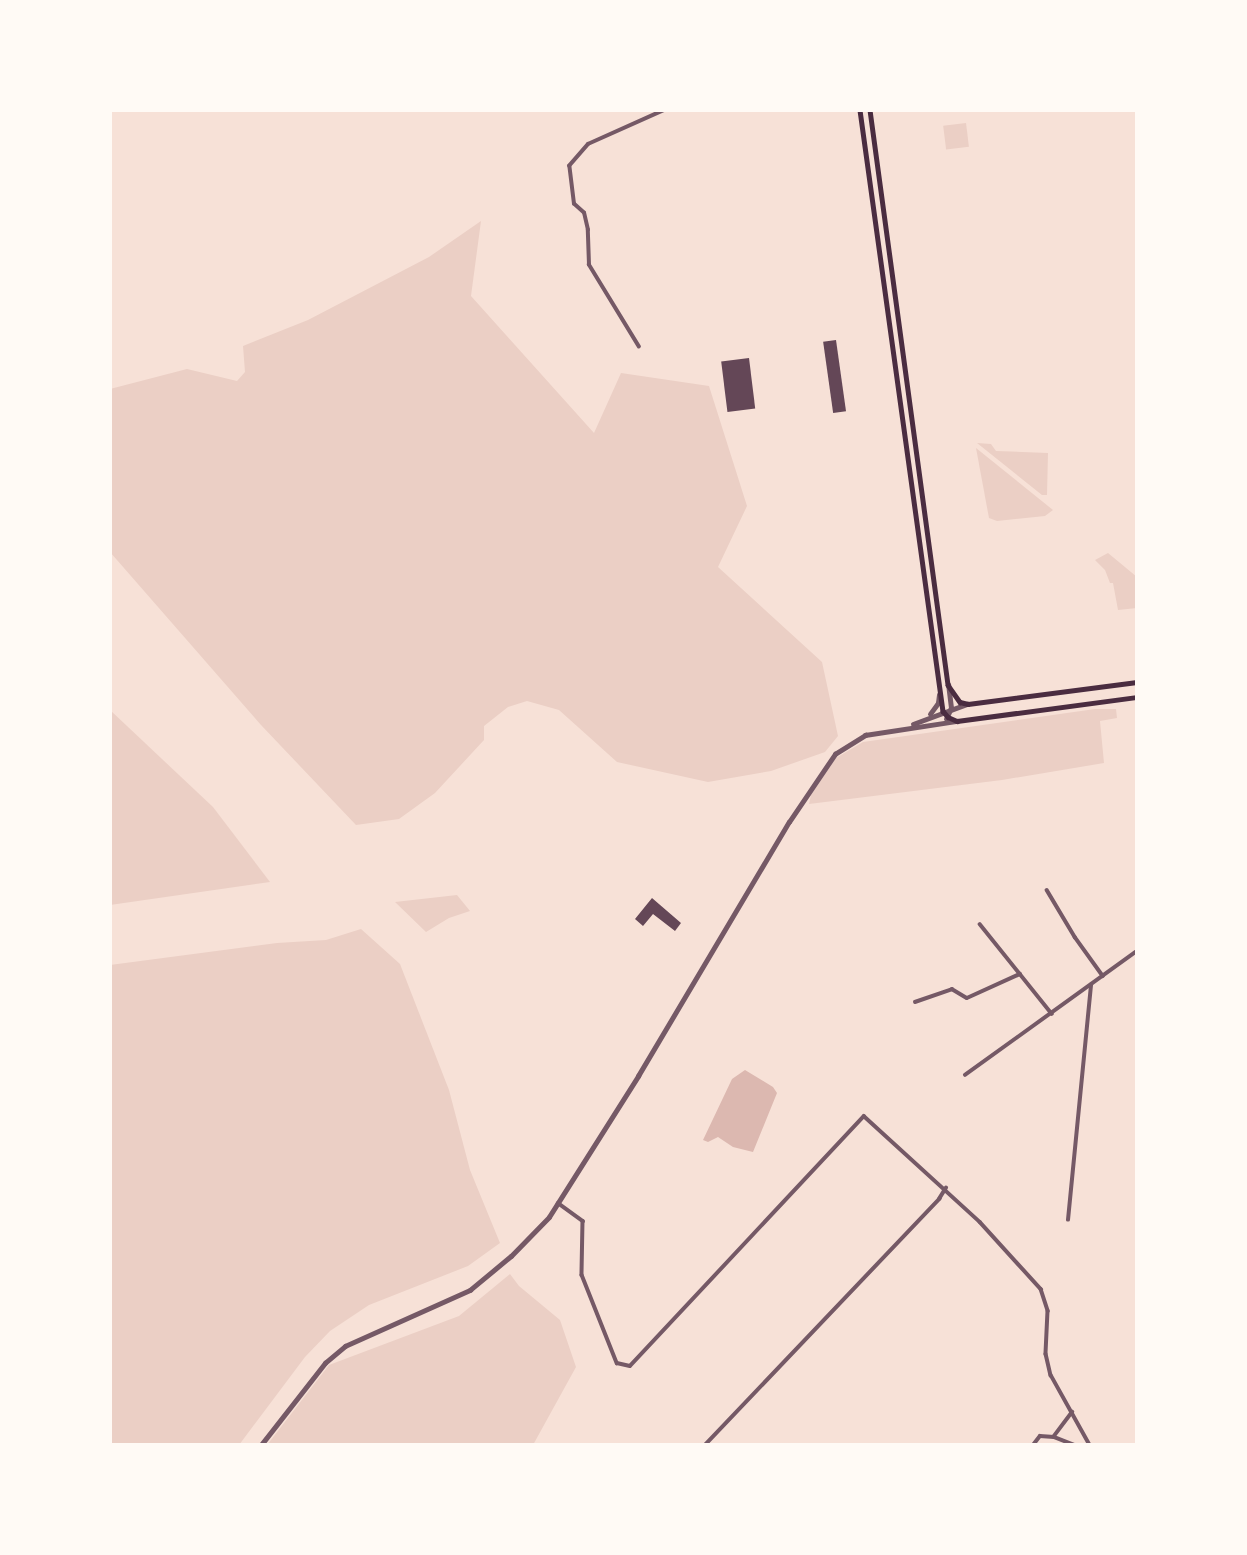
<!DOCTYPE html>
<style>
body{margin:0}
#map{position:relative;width:1247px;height:1555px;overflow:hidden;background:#f7e1d7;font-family:"Roboto Condensed",sans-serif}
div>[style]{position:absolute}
.green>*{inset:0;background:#ebcfc5;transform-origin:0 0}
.water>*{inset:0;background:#dcb8b0}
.building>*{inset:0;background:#644757;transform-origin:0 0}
.minor>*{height:3.5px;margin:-1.75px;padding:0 1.75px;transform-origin:1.75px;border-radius:1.75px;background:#755966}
.tertiary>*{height:4.5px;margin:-2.25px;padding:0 2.25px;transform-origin:2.25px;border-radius:2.25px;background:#755966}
.secondary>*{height:4.5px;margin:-2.25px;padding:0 2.25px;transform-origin:2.25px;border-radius:2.25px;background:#4a2c40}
span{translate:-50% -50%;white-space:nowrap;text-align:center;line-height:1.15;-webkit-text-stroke:5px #fffaf5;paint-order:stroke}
.frame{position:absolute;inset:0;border:112px solid #fffaf5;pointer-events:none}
</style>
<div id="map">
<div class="green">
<i style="left:966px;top:123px;width:24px;height:23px;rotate:83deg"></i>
<i style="clip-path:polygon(481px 221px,471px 296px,594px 433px,621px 373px,709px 386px,747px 506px,718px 567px,822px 662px,838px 736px,825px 752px,771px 771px,708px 782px,617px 762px,559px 710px,527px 701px,508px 707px,484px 726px,484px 740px,435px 793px,399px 819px,356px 825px,261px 725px,110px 552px,110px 389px,187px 369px,237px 381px,245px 372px,243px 346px,308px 320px,429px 257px)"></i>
<i style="clip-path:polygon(977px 443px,991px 444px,996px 451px,1048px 453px,1047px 495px,1042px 495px)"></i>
<i style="clip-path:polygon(976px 448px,1053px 510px,1045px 516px,997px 521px,989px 518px)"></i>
<i style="clip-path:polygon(1108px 553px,1137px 577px,1137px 608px,1118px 610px,1113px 583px,1110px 583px,1105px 570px,1095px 560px)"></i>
<i style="clip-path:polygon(1095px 709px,1116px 709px,1117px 718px,1100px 721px,1104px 763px,1002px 780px,809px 804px,811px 795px,836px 758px,863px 742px)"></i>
<i style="clip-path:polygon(110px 710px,213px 807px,270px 882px,110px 905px)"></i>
<i style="clip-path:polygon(457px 895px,470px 911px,449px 918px,426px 932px,395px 902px)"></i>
<i style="clip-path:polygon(361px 929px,400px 964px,449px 1090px,470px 1170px,500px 1243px,468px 1266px,369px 1305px,330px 1331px,305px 1357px,239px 1445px,110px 1445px,110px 965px,277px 943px,326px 940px)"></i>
<i style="clip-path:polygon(510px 1274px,519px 1286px,560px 1320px,576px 1367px,533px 1445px,267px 1445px,329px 1365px,459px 1316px)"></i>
</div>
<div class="water">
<i style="clip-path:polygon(745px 1070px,773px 1087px,777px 1093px,753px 1152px,733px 1147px,718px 1137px,708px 1142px,703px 1140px,732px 1079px)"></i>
</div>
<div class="building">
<i style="left:836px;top:340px;width:72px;height:13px;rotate:82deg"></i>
<i style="left:749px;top:358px;width:51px;height:28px;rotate:83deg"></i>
<i style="clip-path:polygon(652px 898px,681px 923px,675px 931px,653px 914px,643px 926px,635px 919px)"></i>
</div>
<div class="minor">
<i style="left:639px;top:347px;width:96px;rotate:-121.4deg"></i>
<i style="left:589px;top:265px;width:35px;rotate:-92deg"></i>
<i style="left:588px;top:230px;width:17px;rotate:-103deg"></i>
<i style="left:584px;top:213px;width:13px;rotate:-138deg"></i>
<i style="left:574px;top:204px;width:38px;rotate:-97deg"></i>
<i style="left:569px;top:166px;width:29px;rotate:-49deg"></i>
<i style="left:588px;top:144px;width:83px;rotate:-24.1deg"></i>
<i style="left:1047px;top:890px;width:55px;rotate:59.2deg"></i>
<i style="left:1075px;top:937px;width:48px;rotate:54.3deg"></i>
<i style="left:980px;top:924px;width:115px;rotate:51.3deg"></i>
<i style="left:915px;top:1002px;width:39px;rotate:-19deg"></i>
<i style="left:952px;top:989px;width:17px;rotate:31deg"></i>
<i style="left:967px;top:998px;width:58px;rotate:-24.4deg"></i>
<i style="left:965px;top:1075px;width:212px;rotate:-35.8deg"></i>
<i style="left:558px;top:1203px;width:31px;rotate:36deg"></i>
<i style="left:583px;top:1221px;width:54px;rotate:91.1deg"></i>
<i style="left:582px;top:1275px;width:95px;rotate:68.3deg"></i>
<i style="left:617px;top:1363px;width:13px;rotate:13deg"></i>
<i style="left:630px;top:1366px;width:342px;rotate:-46.9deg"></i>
<i style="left:864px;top:1116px;width:157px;rotate:42.4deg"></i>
<i style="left:980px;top:1222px;width:91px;rotate:47.7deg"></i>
<i style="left:1041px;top:1289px;width:23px;rotate:72deg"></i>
<i style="left:1048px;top:1311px;width:43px;rotate:92.7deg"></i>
<i style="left:1046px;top:1354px;width:22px;rotate:77deg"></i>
<i style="left:1051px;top:1375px;width:80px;rotate:60.9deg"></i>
<i style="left:1068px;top:1220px;width:236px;rotate:-84.4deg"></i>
<i style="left:1054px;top:1436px;width:30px;rotate:-53deg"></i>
<i style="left:705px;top:1445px;width:340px;rotate:-46.4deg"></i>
<i style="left:939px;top:1199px;width:13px;rotate:-58deg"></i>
<i style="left:1033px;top:1445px;width:11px;rotate:-52deg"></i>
<i style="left:1040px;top:1436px;width:14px;rotate:4deg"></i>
<i style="left:1054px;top:1437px;width:22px;rotate:21deg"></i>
</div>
<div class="tertiary">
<i style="left:930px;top:714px;width:14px;rotate:-54deg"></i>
<i style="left:938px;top:703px;width:8px;rotate:-83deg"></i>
<i style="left:946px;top:719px;width:12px;rotate:-66deg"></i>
<i style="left:951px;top:708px;width:23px;rotate:-97deg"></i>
<i style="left:913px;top:724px;width:58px;rotate:-20.3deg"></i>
<i style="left:261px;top:1445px;width:104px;rotate:-52deg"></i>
<i style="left:325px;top:1363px;width:26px;rotate:-40deg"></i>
<i style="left:345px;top:1346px;width:137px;rotate:-24.1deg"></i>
<i style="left:470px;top:1290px;width:53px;rotate:-39.7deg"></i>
<i style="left:511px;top:1256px;width:54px;rotate:-45.7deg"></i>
<i style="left:549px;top:1217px;width:167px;rotate:-57.7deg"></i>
<i style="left:638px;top:1076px;width:295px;rotate:-59.3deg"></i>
<i style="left:789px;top:822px;width:82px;rotate:-55.9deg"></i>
<i style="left:835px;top:754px;width:36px;rotate:-32deg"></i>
<i style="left:865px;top:735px;width:93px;rotate:-8.7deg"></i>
</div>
<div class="secondary">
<i style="left:860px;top:110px;width:607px;rotate:82.14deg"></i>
<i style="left:943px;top:711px;width:8px;rotate:50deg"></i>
<i style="left:948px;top:717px;width:10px;rotate:24deg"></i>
<i style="left:957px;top:721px;width:182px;rotate:-7.6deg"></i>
<i style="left:870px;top:110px;width:580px;rotate:82.27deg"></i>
<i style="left:948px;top:685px;width:21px;rotate:55deg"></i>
<i style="left:960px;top:702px;width:8px;rotate:14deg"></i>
<i style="left:968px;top:704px;width:170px;rotate:-7.4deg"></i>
</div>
<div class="frame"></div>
</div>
